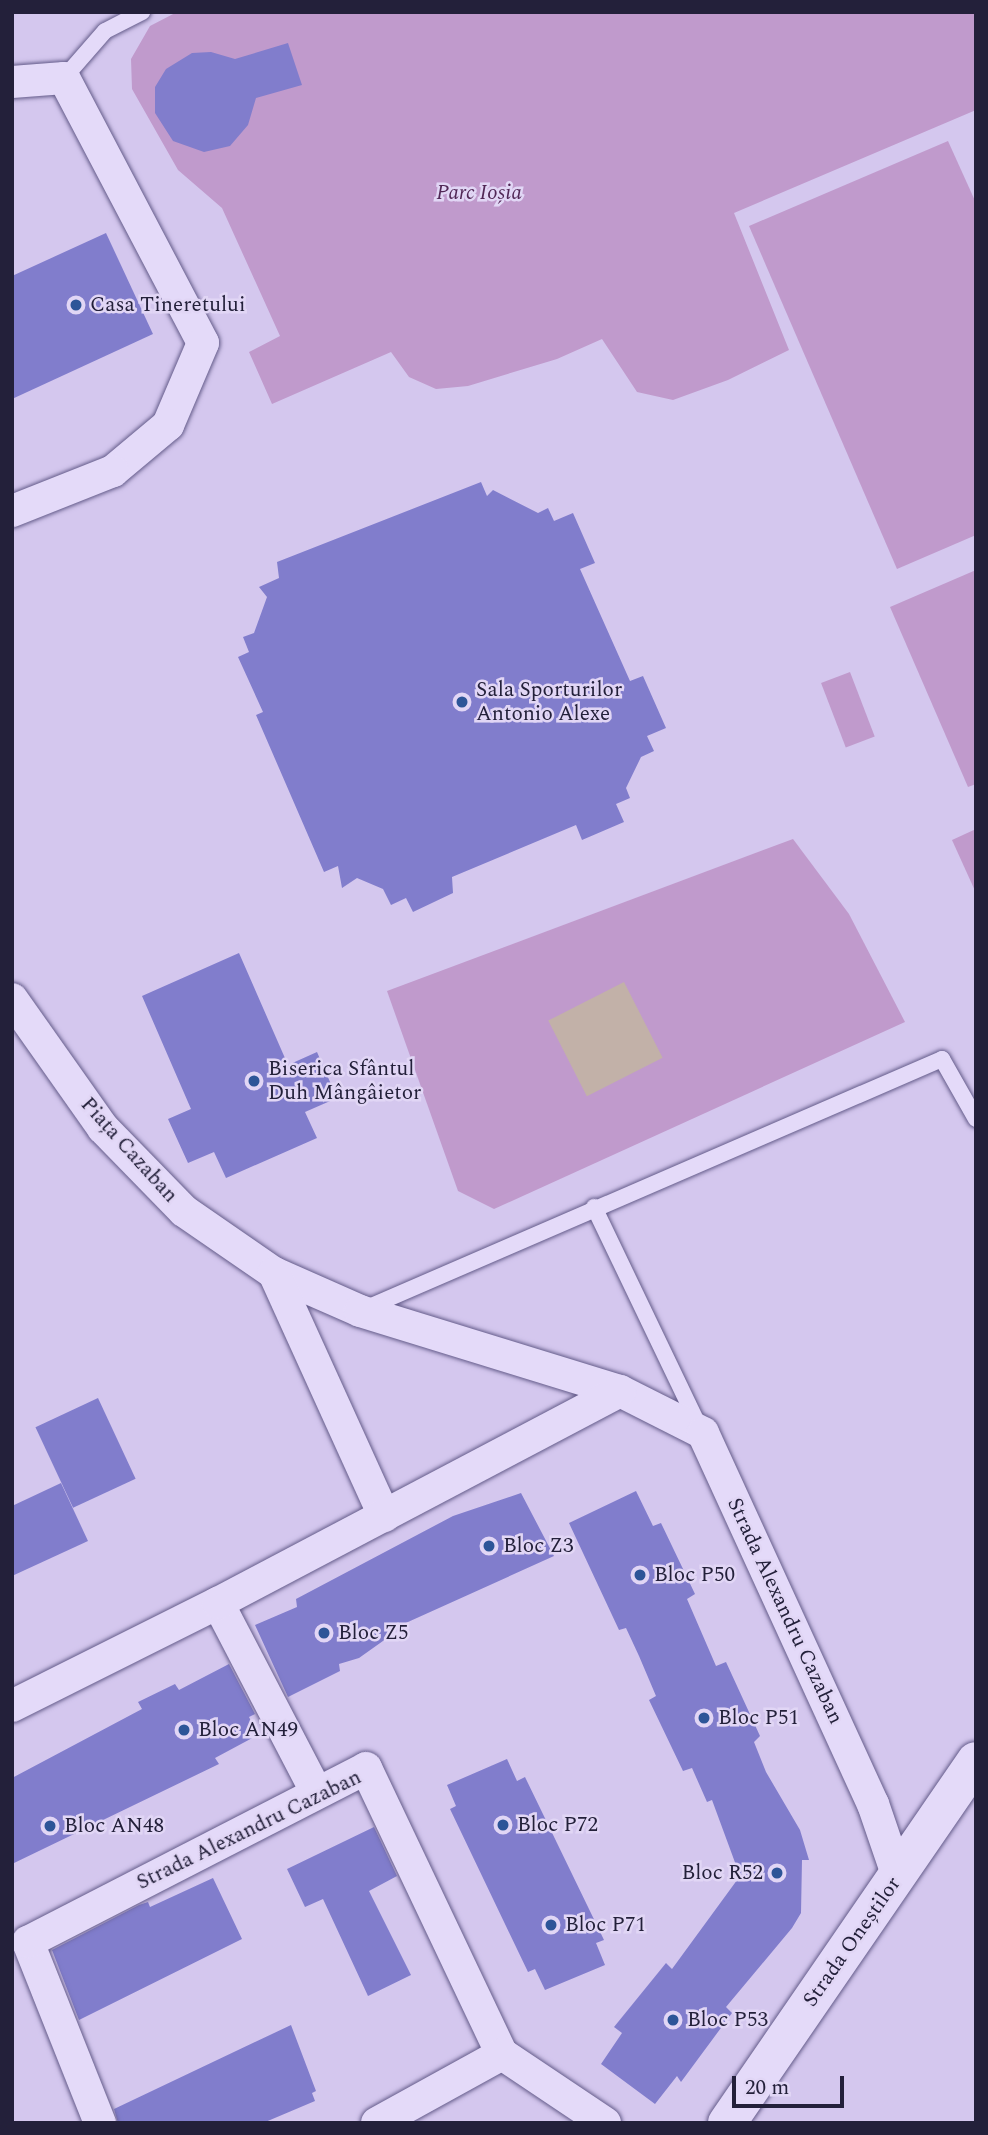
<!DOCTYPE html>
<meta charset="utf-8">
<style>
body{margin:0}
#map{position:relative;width:988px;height:2135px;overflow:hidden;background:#d4c7ee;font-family:Spectral,serif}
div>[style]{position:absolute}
.green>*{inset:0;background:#c09acc;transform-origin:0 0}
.water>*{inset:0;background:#c2b1a8;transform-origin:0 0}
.building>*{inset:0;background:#817dcc;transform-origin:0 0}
.roads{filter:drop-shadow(0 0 2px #645c8a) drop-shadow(0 0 2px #645c8a)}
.lane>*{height:16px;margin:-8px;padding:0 8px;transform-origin:8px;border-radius:8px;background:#e4daf9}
.street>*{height:32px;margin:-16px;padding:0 16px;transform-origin:16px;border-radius:16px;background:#e4daf9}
.secondary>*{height:38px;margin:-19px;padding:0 19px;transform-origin:19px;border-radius:19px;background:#e4daf9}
.dots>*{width:19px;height:19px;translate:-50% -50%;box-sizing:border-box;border:4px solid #e1d6f5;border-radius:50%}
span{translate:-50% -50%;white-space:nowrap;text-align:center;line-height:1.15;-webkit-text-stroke:5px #e1d6f5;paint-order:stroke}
.park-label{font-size:21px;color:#512756;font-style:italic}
.poi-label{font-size:21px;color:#23203a}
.left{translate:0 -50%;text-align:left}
.right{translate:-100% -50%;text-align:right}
.street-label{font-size:21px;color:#23203a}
.frame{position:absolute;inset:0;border:14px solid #23203a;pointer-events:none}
.scale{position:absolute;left:732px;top:2076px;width:112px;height:32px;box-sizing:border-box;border:4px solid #23203a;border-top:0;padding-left:9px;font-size:21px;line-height:24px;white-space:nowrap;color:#23203a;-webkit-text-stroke:5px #e1d6f5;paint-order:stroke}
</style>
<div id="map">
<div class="green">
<i style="clip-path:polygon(177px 12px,976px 12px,976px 110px,734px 213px,789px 350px,728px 380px,673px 400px,637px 392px,602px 339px,557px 359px,468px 386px,436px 389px,409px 377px,391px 352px,272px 404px,249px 352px,280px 336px,222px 208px,178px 170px,132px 89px,131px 59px,150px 26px)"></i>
<i style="clip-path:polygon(948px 141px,976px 203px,976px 535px,897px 569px,749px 226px)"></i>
<i style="clip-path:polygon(976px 570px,976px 784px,968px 787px,890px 607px)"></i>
<i style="left:850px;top:672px;width:69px;height:31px;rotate:69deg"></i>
<i style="clip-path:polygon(976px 829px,976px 893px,952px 840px)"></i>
<i style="clip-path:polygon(793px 839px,849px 914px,905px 1022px,494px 1209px,458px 1191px,387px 991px)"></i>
</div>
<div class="water">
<i style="left:624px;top:982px;width:85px;height:85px;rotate:63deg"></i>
</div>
<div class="building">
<i style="clip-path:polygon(288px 43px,302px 85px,256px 98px,248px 125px,230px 146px,204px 152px,173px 141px,155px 113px,155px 87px,166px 69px,192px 53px,211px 52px,235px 59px)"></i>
<i style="clip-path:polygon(106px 233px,153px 334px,12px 399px,12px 276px)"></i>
<i style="clip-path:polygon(481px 482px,487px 496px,493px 490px,538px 513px,548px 508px,554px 521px,573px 513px,595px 563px,580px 569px,630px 681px,643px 676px,666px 728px,647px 736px,654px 751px,641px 757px,626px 788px,630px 798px,616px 804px,624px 822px,582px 840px,576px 825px,452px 877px,453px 893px,413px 912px,406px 898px,391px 905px,383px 889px,357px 878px,342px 888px,338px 866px,324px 872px,256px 715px,263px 712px,238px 657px,249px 652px,243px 637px,254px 633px,267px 597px,259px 587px,279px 578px,277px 562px)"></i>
<i style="clip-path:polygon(239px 953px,288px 1065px,317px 1052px,337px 1098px,305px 1112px,317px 1138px,226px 1178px,214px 1152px,188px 1163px,168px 1119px,191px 1109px,142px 996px)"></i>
<i style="left:98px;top:1398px;width:89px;height:69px;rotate:65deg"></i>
<i style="clip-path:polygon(61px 1483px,88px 1541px,12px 1576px,12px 1506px)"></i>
<i style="clip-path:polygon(636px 1491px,653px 1526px,661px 1523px,695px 1594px,687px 1599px,716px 1666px,726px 1662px,760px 1736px,754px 1742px,766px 1772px,800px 1830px,809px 1860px,802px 1860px,801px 1913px,792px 1928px,726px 2007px,732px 2013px,681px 2082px,677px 2076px,655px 2104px,601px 2064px,622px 2033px,614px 2027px,666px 1963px,672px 1969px,740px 1876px,712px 1800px,707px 1802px,692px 1768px,683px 1771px,649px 1700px,656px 1696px,639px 1656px,626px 1628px,619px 1630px,569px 1523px)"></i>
<i style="clip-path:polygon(521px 1493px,554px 1556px,388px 1631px,390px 1636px,359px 1658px,339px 1664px,340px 1671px,288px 1697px,255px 1625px,297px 1607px,296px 1599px,453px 1516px)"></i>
<i style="clip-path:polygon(229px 1664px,255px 1714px,249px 1717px,258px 1735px,215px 1758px,219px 1764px,12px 1864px,12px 1778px,142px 1709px,138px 1702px,175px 1684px,179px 1690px)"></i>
<i style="clip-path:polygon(507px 1759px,517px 1781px,525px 1777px,604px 1940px,596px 1943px,605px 1965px,545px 1990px,535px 1969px,528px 1972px,450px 1809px,456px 1806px,447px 1785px)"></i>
<i style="clip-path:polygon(374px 1827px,397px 1876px,369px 1891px,411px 1975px,368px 1996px,323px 1899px,305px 1907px,287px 1869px)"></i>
<i style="clip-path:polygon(213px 1878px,242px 1939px,79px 2020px,52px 1950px,139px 1905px,148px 1902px,150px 1907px)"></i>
<i style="clip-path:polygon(291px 2025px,316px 2091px,312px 2093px,315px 2101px,263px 2123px,118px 2123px,114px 2109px)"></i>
</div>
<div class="roads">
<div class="lane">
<i style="left:64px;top:78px;width:62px;rotate:-48.9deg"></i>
<i style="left:105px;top:31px;width:42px;rotate:-27.2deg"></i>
<i style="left:594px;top:1207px;width:245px;rotate:64.4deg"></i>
<i style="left:362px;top:1310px;width:632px;rotate:-23.4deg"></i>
<i style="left:942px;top:1059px;width:69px;rotate:60.5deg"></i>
</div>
<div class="street">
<i style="left:12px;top:82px;width:52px;rotate:-4.4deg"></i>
<i style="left:64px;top:78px;width:299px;rotate:62.3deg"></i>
<i style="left:203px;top:343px;width:89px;rotate:113.1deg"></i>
<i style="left:168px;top:425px;width:72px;rotate:140.1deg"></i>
<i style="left:113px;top:471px;width:109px;rotate:158.4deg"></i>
<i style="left:12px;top:999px;width:158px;rotate:54.8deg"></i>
<i style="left:103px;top:1128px;width:116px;rotate:45.7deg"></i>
<i style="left:184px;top:1211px;width:109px;rotate:34.6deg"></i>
<i style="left:274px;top:1273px;width:94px;rotate:23.8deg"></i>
<i style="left:360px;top:1311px;width:272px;rotate:17.1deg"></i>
<i style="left:620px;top:1391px;width:93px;rotate:26.8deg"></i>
<i style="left:703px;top:1433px;width:408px;rotate:65.4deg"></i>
<i style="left:873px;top:1804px;width:77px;rotate:71.1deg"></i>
<i style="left:274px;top:1273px;width:267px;rotate:65.6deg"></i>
<i style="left:218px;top:1603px;width:214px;rotate:62.5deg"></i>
<i style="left:12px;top:1706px;width:230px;rotate:-26.6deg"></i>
<i style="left:218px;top:1603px;width:454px;rotate:-27.8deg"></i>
<i style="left:100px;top:2123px;width:195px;rotate:-111.7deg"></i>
<i style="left:28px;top:1942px;width:380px;rotate:-27.2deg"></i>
<i style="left:366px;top:1768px;width:317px;rotate:64.6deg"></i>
<i style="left:502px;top:2054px;width:124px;rotate:33.8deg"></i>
<i style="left:377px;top:2123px;width:143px;rotate:-28.9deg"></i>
</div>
<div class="secondary">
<i style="left:727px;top:2123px;width:439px;rotate:-55.5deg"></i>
</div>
</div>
<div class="dots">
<i style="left:76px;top:305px;background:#2d5598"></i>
<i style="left:462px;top:702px;background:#2d5598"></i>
<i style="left:254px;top:1081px;background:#2d5598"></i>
<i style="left:489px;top:1546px;background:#2d5598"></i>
<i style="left:640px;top:1575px;background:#2d5598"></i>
<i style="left:324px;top:1633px;background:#2d5598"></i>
<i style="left:704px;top:1718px;background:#2d5598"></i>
<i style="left:184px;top:1730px;background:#2d5598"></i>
<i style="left:503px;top:1825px;background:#2d5598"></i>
<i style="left:50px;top:1826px;background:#2d5598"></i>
<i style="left:777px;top:1873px;background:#2d5598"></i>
<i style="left:551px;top:1925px;background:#2d5598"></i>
<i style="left:673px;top:2020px;background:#2d5598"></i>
</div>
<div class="park-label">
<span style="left:479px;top:193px">Parc Ioșia</span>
</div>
<div class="poi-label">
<span class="left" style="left:90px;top:305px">Casa Tineretului</span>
<span class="left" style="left:476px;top:702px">Sala Sporturilor<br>Antonio Alexe</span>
<span class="left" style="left:268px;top:1081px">Biserica Sfântul<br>Duh Mângâietor</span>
<span class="left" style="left:503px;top:1546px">Bloc Z3</span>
<span class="left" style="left:654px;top:1575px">Bloc P50</span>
<span class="left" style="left:338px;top:1633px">Bloc Z5</span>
<span class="left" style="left:718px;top:1718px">Bloc P51</span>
<span class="left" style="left:198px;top:1730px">Bloc AN49</span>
<span class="left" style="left:517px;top:1825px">Bloc P72</span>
<span class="left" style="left:64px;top:1826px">Bloc AN48</span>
<span class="right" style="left:763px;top:1873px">Bloc R52</span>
<span class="left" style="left:565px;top:1925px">Bloc P71</span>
<span class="left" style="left:687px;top:2020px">Bloc P53</span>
</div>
<div class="street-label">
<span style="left:129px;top:1150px;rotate:48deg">Piața Cazaban</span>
<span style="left:785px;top:1611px;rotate:65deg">Strada Alexandru Cazaban</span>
<span style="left:249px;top:1830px;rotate:-26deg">Strada Alexandru Cazaban</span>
<span style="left:852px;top:1942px;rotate:-55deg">Strada Oneștilor</span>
</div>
<div class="frame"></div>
<div class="scale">20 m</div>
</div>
